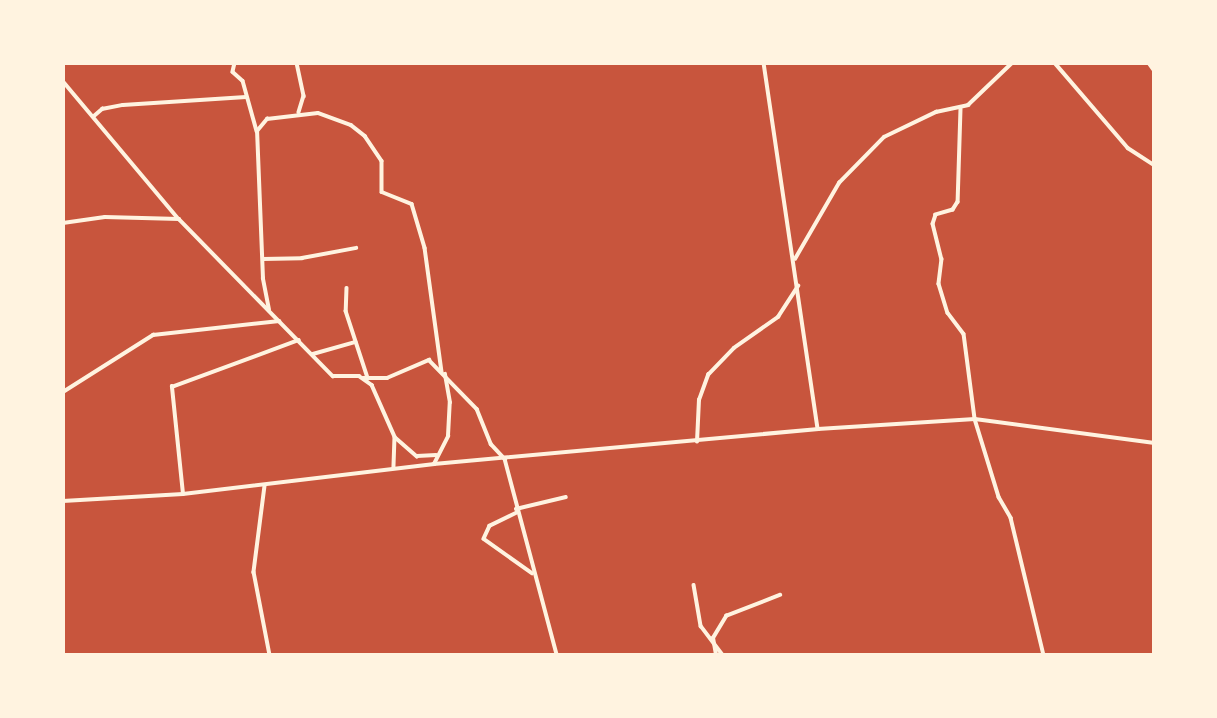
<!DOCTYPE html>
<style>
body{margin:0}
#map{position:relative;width:1217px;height:718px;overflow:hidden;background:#c8553d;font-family:Georgia,serif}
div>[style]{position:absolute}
.minor>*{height:3.5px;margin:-1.75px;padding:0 1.75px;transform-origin:1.75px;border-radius:1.75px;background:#fff3e0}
.tertiary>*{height:3.5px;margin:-1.75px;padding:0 1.75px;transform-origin:1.75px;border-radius:1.75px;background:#fff3e0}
span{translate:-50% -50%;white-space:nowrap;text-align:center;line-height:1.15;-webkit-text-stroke:5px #fff3e0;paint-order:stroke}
.frame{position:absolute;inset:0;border:65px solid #fff3e0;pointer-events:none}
</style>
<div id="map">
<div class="minor">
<i style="left:235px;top:63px;width:9px;rotate:103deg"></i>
<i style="left:233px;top:72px;width:13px;rotate:42deg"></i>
<i style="left:243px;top:81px;width:52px;rotate:74.4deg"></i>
<i style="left:297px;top:63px;width:34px;rotate:78deg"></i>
<i style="left:304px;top:96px;width:17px;rotate:107deg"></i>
<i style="left:764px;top:63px;width:370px;rotate:81.6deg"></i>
<i style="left:1055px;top:63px;width:112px;rotate:49.3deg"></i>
<i style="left:1128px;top:148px;width:31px;rotate:33deg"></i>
<i style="left:1149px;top:63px;width:9px;rotate:54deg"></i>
<i style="left:63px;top:81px;width:180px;rotate:50deg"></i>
<i style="left:179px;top:219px;width:220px;rotate:45.6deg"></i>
<i style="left:333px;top:376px;width:26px"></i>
<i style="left:359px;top:376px;width:16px;rotate:35deg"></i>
<i style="left:372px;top:385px;width:57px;rotate:66.1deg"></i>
<i style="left:395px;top:437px;width:31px;rotate:92deg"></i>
<i style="left:961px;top:109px;width:93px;rotate:91.8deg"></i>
<i style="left:958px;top:202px;width:9px;rotate:122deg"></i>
<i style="left:953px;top:210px;width:18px;rotate:164deg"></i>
<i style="left:936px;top:215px;width:9px;rotate:108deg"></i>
<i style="left:933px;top:224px;width:36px;rotate:76deg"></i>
<i style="left:942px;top:259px;width:25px;rotate:97deg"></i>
<i style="left:939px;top:284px;width:30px;rotate:73deg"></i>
<i style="left:948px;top:313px;width:26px;rotate:53deg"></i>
<i style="left:964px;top:334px;width:86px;rotate:82.6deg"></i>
<i style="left:975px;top:419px;width:82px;rotate:72.9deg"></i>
<i style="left:999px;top:497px;width:24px;rotate:60deg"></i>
<i style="left:1011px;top:518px;width:141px;rotate:76.5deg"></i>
<i style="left:94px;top:116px;width:11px;rotate:-41deg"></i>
<i style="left:102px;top:109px;width:21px;rotate:-11deg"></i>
<i style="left:123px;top:105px;width:123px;rotate:-3.7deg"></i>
<i style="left:63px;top:223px;width:42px;rotate:-8.1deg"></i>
<i style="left:105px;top:217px;width:74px;rotate:1.5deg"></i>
<i style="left:263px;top:259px;width:39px;rotate:-1deg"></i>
<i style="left:302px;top:258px;width:55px;rotate:-10.5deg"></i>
<i style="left:795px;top:259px;width:88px;rotate:-59.9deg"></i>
<i style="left:839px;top:183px;width:64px;rotate:-45.6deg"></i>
<i style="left:884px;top:137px;width:58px;rotate:-25.7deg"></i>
<i style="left:936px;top:112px;width:33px;rotate:-12deg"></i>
<i style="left:968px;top:105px;width:61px;rotate:-43.7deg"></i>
<i style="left:347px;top:288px;width:23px;rotate:92deg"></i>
<i style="left:346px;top:311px;width:71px;rotate:71.8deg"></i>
<i style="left:269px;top:310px;width:32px;rotate:-101deg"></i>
<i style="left:263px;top:279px;width:148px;rotate:-92.3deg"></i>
<i style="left:257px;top:131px;width:16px;rotate:-50deg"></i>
<i style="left:267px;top:119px;width:51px;rotate:-6.7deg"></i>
<i style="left:318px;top:113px;width:35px;rotate:20deg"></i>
<i style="left:351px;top:125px;width:18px;rotate:38deg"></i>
<i style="left:365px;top:136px;width:30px;rotate:56deg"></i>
<i style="left:382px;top:161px;width:31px;rotate:90deg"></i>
<i style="left:382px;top:192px;width:32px;rotate:22deg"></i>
<i style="left:412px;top:204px;width:46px;rotate:73.5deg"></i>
<i style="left:425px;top:248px;width:125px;rotate:82.2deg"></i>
<i style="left:313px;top:354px;width:44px;rotate:-15.9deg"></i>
<i style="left:363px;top:378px;width:24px"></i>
<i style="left:387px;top:378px;width:46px;rotate:-23.2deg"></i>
<i style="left:429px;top:360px;width:69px;rotate:45.6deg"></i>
<i style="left:477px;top:409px;width:38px;rotate:68deg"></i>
<i style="left:491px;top:444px;width:21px;rotate:47deg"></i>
<i style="left:505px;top:459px;width:203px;rotate:75.1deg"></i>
<i style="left:63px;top:392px;width:107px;rotate:-32.3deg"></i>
<i style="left:153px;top:335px;width:127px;rotate:-6.3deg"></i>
<i style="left:396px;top:438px;width:28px;rotate:41deg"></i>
<i style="left:417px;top:456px;width:19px;rotate:-3deg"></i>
<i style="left:697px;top:442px;width:42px;rotate:-87.3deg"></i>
<i style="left:699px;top:400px;width:27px;rotate:-70deg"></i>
<i style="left:708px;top:375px;width:37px;rotate:-46deg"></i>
<i style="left:734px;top:348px;width:54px;rotate:-35.2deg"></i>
<i style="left:778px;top:317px;width:37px;rotate:-57deg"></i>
<i style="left:434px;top:464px;width:31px;rotate:-63deg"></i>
<i style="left:448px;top:436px;width:33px;rotate:-87deg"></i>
<i style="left:450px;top:403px;width:29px;rotate:-100deg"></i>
<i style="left:265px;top:486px;width:87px;rotate:97.3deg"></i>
<i style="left:254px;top:572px;width:85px;rotate:79.1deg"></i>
<i style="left:183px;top:494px;width:108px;rotate:-95.9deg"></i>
<i style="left:172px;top:387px;width:135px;rotate:-20.3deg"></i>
<i style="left:516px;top:509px;width:51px;rotate:-13.5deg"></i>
<i style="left:517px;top:513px;width:30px;rotate:154deg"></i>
<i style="left:490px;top:526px;width:14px;rotate:115deg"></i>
<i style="left:484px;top:539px;width:59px;rotate:35.3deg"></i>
<i style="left:694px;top:585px;width:42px;rotate:80.3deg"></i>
<i style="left:701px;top:626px;width:36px;rotate:53deg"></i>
<i style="left:716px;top:655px;width:17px;rotate:-100deg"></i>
<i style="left:713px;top:638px;width:26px;rotate:-59deg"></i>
<i style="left:726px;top:616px;width:58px;rotate:-21.3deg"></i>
</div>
<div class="tertiary">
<i style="left:63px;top:501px;width:120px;rotate:-3.3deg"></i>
<i style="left:183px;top:494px;width:253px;rotate:-6.8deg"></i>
<i style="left:434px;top:464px;width:386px;rotate:-5.2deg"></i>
<i style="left:818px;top:429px;width:157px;rotate:-3.6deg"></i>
<i style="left:975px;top:419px;width:181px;rotate:7.6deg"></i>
</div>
<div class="frame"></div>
</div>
